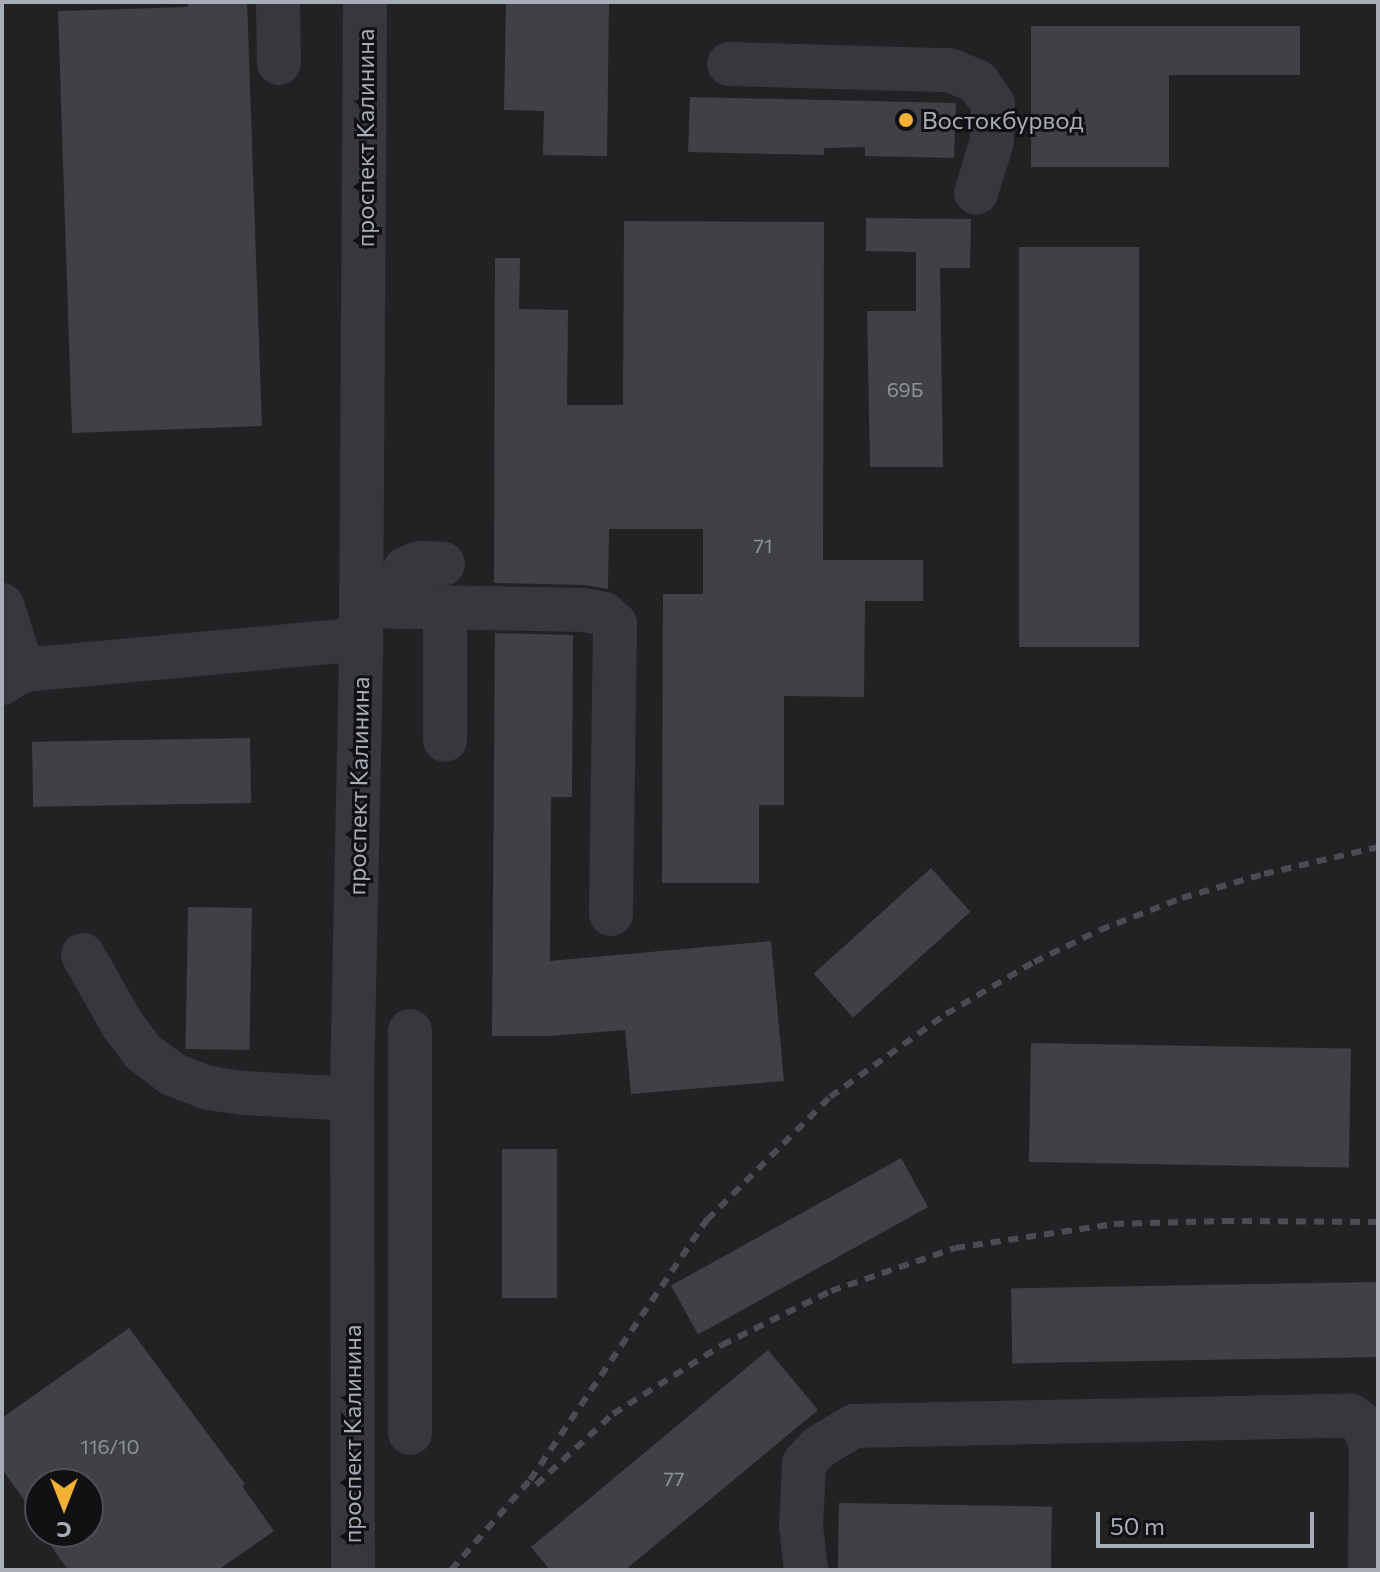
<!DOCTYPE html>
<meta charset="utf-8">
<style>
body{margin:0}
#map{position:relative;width:1380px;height:1572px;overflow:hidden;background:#161618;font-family:Commissioner,sans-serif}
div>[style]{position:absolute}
.built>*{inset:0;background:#222225}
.building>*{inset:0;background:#404145;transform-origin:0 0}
.minor>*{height:44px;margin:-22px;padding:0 22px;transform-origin:22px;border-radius:22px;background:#37383d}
.rail>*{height:6px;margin-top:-3px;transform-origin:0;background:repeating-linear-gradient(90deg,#4a4c52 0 10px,transparent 0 18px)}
.dots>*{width:22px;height:22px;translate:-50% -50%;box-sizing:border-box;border:4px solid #111113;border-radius:50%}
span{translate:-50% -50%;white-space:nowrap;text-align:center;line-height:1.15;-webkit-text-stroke:6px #111113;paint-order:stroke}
.number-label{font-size:20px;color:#8e929b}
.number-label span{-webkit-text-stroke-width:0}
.poi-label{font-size:24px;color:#a8adb8}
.left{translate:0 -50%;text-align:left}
.street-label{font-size:24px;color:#a8adb8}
.frame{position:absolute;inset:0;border:4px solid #a8adb8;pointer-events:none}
.north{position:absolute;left:24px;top:1468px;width:80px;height:80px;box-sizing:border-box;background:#111113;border:2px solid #4d4f55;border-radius:50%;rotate:180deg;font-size:22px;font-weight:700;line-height:32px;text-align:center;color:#a8adb8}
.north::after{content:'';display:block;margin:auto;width:28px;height:36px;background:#f2b134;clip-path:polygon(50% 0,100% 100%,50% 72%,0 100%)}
.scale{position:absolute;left:1096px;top:1512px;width:218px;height:36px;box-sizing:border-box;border:4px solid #a8adb8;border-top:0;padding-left:10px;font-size:24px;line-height:28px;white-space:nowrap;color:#a8adb8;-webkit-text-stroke:6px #111113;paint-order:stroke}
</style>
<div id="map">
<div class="built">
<i style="clip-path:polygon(evenodd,2px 2px,1378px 2px,1378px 1570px,2px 1570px,2px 2px,40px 1484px,88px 1484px,88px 1532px,40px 1532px,40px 1484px)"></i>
</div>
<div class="building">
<i style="clip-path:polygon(187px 2px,247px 2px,262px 426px,72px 433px,58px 11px,188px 7px)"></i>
<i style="clip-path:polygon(506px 2px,609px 2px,607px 156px,543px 155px,544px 111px,504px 110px)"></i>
<i style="clip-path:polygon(1031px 26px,1300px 26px,1300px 75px,1169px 75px,1169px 167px,1031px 167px)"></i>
<i style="clip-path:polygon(690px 97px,956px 103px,954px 158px,865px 156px,865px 147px,824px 148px,824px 155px,688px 152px)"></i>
<i style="clip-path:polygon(866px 218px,971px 219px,970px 268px,940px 268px,943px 467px,870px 467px,867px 311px,916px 311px,916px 252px,866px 251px)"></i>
<i style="clip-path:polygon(624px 221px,824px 222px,823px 560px,923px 560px,923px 601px,865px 601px,864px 697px,784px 696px,784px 805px,759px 805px,759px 883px,662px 883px,663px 594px,703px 594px,703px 529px,609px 529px,608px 589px,585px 585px,494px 583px,495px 258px,520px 258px,519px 309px,568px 310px,567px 405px,623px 405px)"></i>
<i style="left:1139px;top:247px;width:400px;height:120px;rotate:90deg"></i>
<i style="clip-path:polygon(495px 633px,573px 635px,572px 797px,551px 797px,550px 961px,771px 941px,784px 1081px,631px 1094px,625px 1030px,549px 1036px,492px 1036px)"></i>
<i style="left:250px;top:738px;width:65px;height:218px;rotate:89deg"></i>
<i style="left:931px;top:868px;width:59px;height:158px;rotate:48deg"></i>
<i style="left:188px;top:907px;width:64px;height:142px;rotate:1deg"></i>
<i style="left:1031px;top:1043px;width:320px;height:119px;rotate:1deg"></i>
<i style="left:557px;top:1149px;width:149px;height:55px;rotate:90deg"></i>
<i style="left:901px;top:1158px;width:56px;height:263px;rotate:61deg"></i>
<i style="left:1377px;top:1282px;width:75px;height:366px;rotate:89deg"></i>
<i style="clip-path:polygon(129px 1328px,245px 1484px,242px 1486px,274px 1531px,218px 1570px,68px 1570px,41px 1532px,88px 1532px,88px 1484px,40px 1484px,40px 1522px,2px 1469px,2px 1418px)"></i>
<i style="clip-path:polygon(768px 1350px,818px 1410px,625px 1570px,550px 1570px,531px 1547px)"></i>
<i style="left:839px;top:1503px;width:213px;height:67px;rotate:1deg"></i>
</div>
<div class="minor">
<i style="left:278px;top:2px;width:61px;rotate:89.1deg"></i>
<i style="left:729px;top:64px;width:220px;rotate:1.6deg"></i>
<i style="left:949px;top:70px;width:31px;rotate:22deg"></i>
<i style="left:978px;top:82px;width:27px;rotate:56deg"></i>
<i style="left:993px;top:104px;width:37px;rotate:92deg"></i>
<i style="left:992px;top:141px;width:54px;rotate:107.1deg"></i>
<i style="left:2px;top:605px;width:68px;rotate:72.1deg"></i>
<i style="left:361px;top:606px;width:224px;rotate:1deg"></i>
<i style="left:585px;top:610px;width:19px;rotate:12deg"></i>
<i style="left:604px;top:614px;width:15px;rotate:42deg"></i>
<i style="left:615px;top:624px;width:290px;rotate:90.8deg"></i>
<i style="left:404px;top:607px;width:38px;rotate:-88deg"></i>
<i style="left:405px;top:569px;width:15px;rotate:-23deg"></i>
<i style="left:419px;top:563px;width:24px;rotate:2deg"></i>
<i style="left:445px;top:608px;width:132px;rotate:90deg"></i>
<i style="left:2px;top:683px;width:25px;rotate:-32deg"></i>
<i style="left:23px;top:670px;width:339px;rotate:-5.2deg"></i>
<i style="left:83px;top:955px;width:79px;rotate:60.5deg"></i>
<i style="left:122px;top:1024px;width:35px;rotate:53deg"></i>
<i style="left:143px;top:1052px;width:36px;rotate:37deg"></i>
<i style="left:172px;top:1074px;width:39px;rotate:21deg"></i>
<i style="left:208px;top:1088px;width:36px;rotate:8deg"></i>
<i style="left:244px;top:1093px;width:108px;rotate:3.2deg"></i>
<i style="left:410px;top:1031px;width:402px;rotate:90deg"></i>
<i style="left:353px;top:1570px;width:483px;rotate:-90.1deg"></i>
<i style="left:352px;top:1087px;width:448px;rotate:-88.8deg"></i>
<i style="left:361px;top:639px;width:637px;rotate:-89.64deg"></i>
<i style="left:806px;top:1570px;width:43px;rotate:-96.6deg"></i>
<i style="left:801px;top:1527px;width:64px;rotate:-87.3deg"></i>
<i style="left:804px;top:1463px;width:22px;rotate:-47deg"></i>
<i style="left:819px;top:1447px;width:41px;rotate:-31deg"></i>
<i style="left:854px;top:1426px;width:497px;rotate:-1.2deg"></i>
<i style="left:1351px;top:1416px;width:15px;rotate:37deg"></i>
<i style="left:1363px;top:1425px;width:21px;rotate:67deg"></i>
<i style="left:1371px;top:1444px;width:126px;rotate:90.5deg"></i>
</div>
<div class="rail">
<i style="left:536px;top:1485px;width:105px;rotate:-42.7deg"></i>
<i style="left:613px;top:1414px;width:129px;rotate:-32.3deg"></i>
<i style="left:722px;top:1345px;width:122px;rotate:-26.4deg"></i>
<i style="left:831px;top:1291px;width:131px;rotate:-19.1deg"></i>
<i style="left:955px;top:1248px;width:161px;rotate:-8.6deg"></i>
<i style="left:1114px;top:1224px;width:110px;rotate:-1.6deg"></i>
<i style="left:1224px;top:1221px;width:154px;rotate:0.4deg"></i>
<i style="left:451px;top:1570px;width:120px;rotate:-48.7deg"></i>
<i style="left:530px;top:1480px;width:315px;rotate:-55.8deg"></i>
<i style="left:707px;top:1220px;width:174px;rotate:-45deg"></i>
<i style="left:830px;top:1097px;width:143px;rotate:-35.6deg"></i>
<i style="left:946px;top:1014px;width:102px;rotate:-30.6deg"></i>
<i style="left:1034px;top:962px;width:73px;rotate:-25.9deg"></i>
<i style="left:1100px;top:930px;width:88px;rotate:-21.3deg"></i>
<i style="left:1182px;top:898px;width:85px;rotate:-16.3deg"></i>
<i style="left:1264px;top:874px;width:117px;rotate:-13.3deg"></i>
</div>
<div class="dots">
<i style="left:906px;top:120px;background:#f2b134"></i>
</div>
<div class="number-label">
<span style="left:905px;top:389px">69Б</span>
<span style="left:763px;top:545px">71</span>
<span style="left:110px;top:1446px">116/10</span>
<span style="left:674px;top:1478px">77</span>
</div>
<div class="poi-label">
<span class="left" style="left:922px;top:120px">Востокбурвод</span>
</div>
<div class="street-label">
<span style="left:365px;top:138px;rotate:-90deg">проспект Калинина</span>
<span style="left:358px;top:786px;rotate:-89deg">проспект Калинина</span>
<span style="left:352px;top:1434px;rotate:-90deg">проспект Калинина</span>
</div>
<div class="frame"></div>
<div class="north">С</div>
<div class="scale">50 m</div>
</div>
